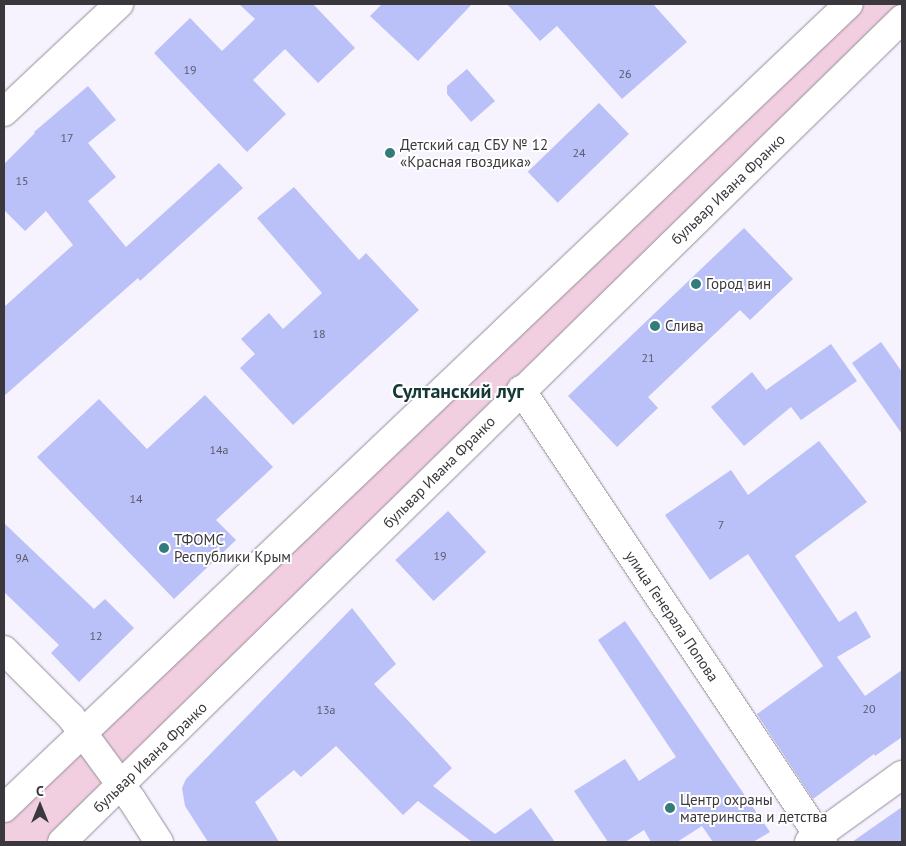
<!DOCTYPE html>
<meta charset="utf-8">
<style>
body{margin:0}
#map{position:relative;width:906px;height:846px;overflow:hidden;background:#f6f2fe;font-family:"PT Sans",sans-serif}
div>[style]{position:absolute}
.green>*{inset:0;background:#f2cee1}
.building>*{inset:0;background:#bac0f8;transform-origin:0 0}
.roads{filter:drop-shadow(0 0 1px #928e99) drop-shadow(0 0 1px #928e99)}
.minor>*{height:28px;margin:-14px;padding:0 14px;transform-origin:14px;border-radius:14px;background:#fff}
.dots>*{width:14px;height:14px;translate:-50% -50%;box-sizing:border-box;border:2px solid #fff;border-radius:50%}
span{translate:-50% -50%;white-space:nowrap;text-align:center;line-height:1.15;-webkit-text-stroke:4px #fff;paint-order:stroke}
.number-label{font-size:12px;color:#5a5a6c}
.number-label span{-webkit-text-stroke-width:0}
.poi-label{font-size:15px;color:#3a383d}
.left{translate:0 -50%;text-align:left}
.street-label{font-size:15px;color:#3a383d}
.district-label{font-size:20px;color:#153837;font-weight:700}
.frame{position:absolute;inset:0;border:5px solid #3a383d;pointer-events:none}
.north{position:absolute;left:15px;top:781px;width:50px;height:50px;-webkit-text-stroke:4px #fff;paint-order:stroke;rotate:0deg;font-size:14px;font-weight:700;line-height:20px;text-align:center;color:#3a383d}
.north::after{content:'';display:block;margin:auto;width:18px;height:22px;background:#3a383d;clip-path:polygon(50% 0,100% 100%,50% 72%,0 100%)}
</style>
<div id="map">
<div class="green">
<i style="clip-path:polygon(865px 4px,902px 4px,120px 772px,95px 736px)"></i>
<i style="clip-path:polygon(84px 746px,109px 782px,45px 842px,4px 842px,4px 823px)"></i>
</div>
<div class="building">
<i style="clip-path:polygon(239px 4px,313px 4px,355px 48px,318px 83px,285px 49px,253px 80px,286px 114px,247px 152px,154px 53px,190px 18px,222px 51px,255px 19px)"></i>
<i style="clip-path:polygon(382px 4px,472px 4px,418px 61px,370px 16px)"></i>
<i style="clip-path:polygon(507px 4px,653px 4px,687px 42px,622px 99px,557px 26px,540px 41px)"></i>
<i style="clip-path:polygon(467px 69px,495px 101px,471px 122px,447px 94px,447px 86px)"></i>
<i style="clip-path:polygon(88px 86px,116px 120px,88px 143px,116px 177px,88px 201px,126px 247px,219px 163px,243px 188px,140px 281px,138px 278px,4px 396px,4px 307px,73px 245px,46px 211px,25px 231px,4px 210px,4px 164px,35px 133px,34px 132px)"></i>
<i style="left:599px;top:103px;width:43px;height:99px;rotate:46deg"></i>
<i style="clip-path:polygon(294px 187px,359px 260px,366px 253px,419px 310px,293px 425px,240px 368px,255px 354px,241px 339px,269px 313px,283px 329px,322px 293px,257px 218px)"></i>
<i style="clip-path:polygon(744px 228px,793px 279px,750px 320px,740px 310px,648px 397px,658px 408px,617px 447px,568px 396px)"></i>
<i style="clip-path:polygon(881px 342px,902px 372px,902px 434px,852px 363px)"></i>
<i style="clip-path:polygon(831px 344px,857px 381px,801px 420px,791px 407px,744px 446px,711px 407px,752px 372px,766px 390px)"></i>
<i style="clip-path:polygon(205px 395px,273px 467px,216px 520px,236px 540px,174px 599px,37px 457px,99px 399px,147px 449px)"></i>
<i style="clip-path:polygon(819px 441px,867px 502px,795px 556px,839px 622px,856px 611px,871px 637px,837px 657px,865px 696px,902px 670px,902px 737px,875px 756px,874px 754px,813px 799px,757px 714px,826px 664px,823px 666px,748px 554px,710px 580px,665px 515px,731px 470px,748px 495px)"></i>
<i style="left:448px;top:511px;width:56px;height:72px;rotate:47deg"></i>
<i style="clip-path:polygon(4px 523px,94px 609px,105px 599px,134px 628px,79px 682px,51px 653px,59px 645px,4px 592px)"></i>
<i style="clip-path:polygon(352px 608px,396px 664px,374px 684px,452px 768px,433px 786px,495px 834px,531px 808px,555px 842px,472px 842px,418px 801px,403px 815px,336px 746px,301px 777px,294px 770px,255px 802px,279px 842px,208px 842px,185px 806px,182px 788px,186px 779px)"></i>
<i style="clip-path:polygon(625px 621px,770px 832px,753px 842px,713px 842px,702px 826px,677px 842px,651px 842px,644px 830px,625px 842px,608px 842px,574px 791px,625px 759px,639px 781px,676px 757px,598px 640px)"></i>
<i style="clip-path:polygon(902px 807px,902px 842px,852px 842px)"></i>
</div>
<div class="roads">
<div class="minor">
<i style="left:4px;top:112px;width:158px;rotate:-43.2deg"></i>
<i style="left:521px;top:390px;width:544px;rotate:56.25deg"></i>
<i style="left:4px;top:650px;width:95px;rotate:45deg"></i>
<i style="left:71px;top:717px;width:103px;rotate:53.7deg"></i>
<i style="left:132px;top:800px;width:50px;rotate:57.3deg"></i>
<i style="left:4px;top:808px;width:1166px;rotate:-43.58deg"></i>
<i style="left:62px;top:842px;width:1176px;rotate:-44.41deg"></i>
<i style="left:809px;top:842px;width:115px;rotate:-35.8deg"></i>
</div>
</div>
<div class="dots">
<i style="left:390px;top:153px;background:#337c7b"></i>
<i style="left:696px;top:284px;background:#337c7b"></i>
<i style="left:655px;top:326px;background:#337c7b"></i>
<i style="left:164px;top:548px;background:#337c7b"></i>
<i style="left:670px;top:808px;background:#337c7b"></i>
</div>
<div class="number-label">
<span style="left:190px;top:70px">19</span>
<span style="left:625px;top:74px">26</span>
<span style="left:67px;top:138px">17</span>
<span style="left:579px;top:153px">24</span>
<span style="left:22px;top:181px">15</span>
<span style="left:319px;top:334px">18</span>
<span style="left:648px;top:358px">21</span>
<span style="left:219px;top:450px">14а</span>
<span style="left:136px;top:499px">14</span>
<span style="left:721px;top:525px">7</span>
<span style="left:440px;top:556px">19</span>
<span style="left:22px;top:558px">9А</span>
<span style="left:96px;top:636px">12</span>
<span style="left:869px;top:709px">20</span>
<span style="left:326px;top:710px">13а</span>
</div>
<div class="poi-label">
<span class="left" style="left:400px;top:153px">Детский сад СБУ № 12<br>«Красная гвоздика»</span>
<span class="left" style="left:706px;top:284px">Город вин</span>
<span class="left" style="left:665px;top:326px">Слива</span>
<span class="left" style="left:174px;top:548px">ТФОМС<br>Республики Крым</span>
<span class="left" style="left:680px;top:808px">Центр охраны<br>материнства и детства</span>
</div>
<div class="street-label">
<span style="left:728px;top:189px;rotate:-44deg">бульвар Ивана Франко</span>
<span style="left:439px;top:472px;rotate:-45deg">бульвар Ивана Франко</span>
<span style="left:672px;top:616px;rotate:56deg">улица Генерала Попова</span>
<span style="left:150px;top:757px;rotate:-44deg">бульвар Ивана Франко</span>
</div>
<div class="district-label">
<span style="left:458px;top:391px">Султанский луг</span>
</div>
<div class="frame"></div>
<div class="north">С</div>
</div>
